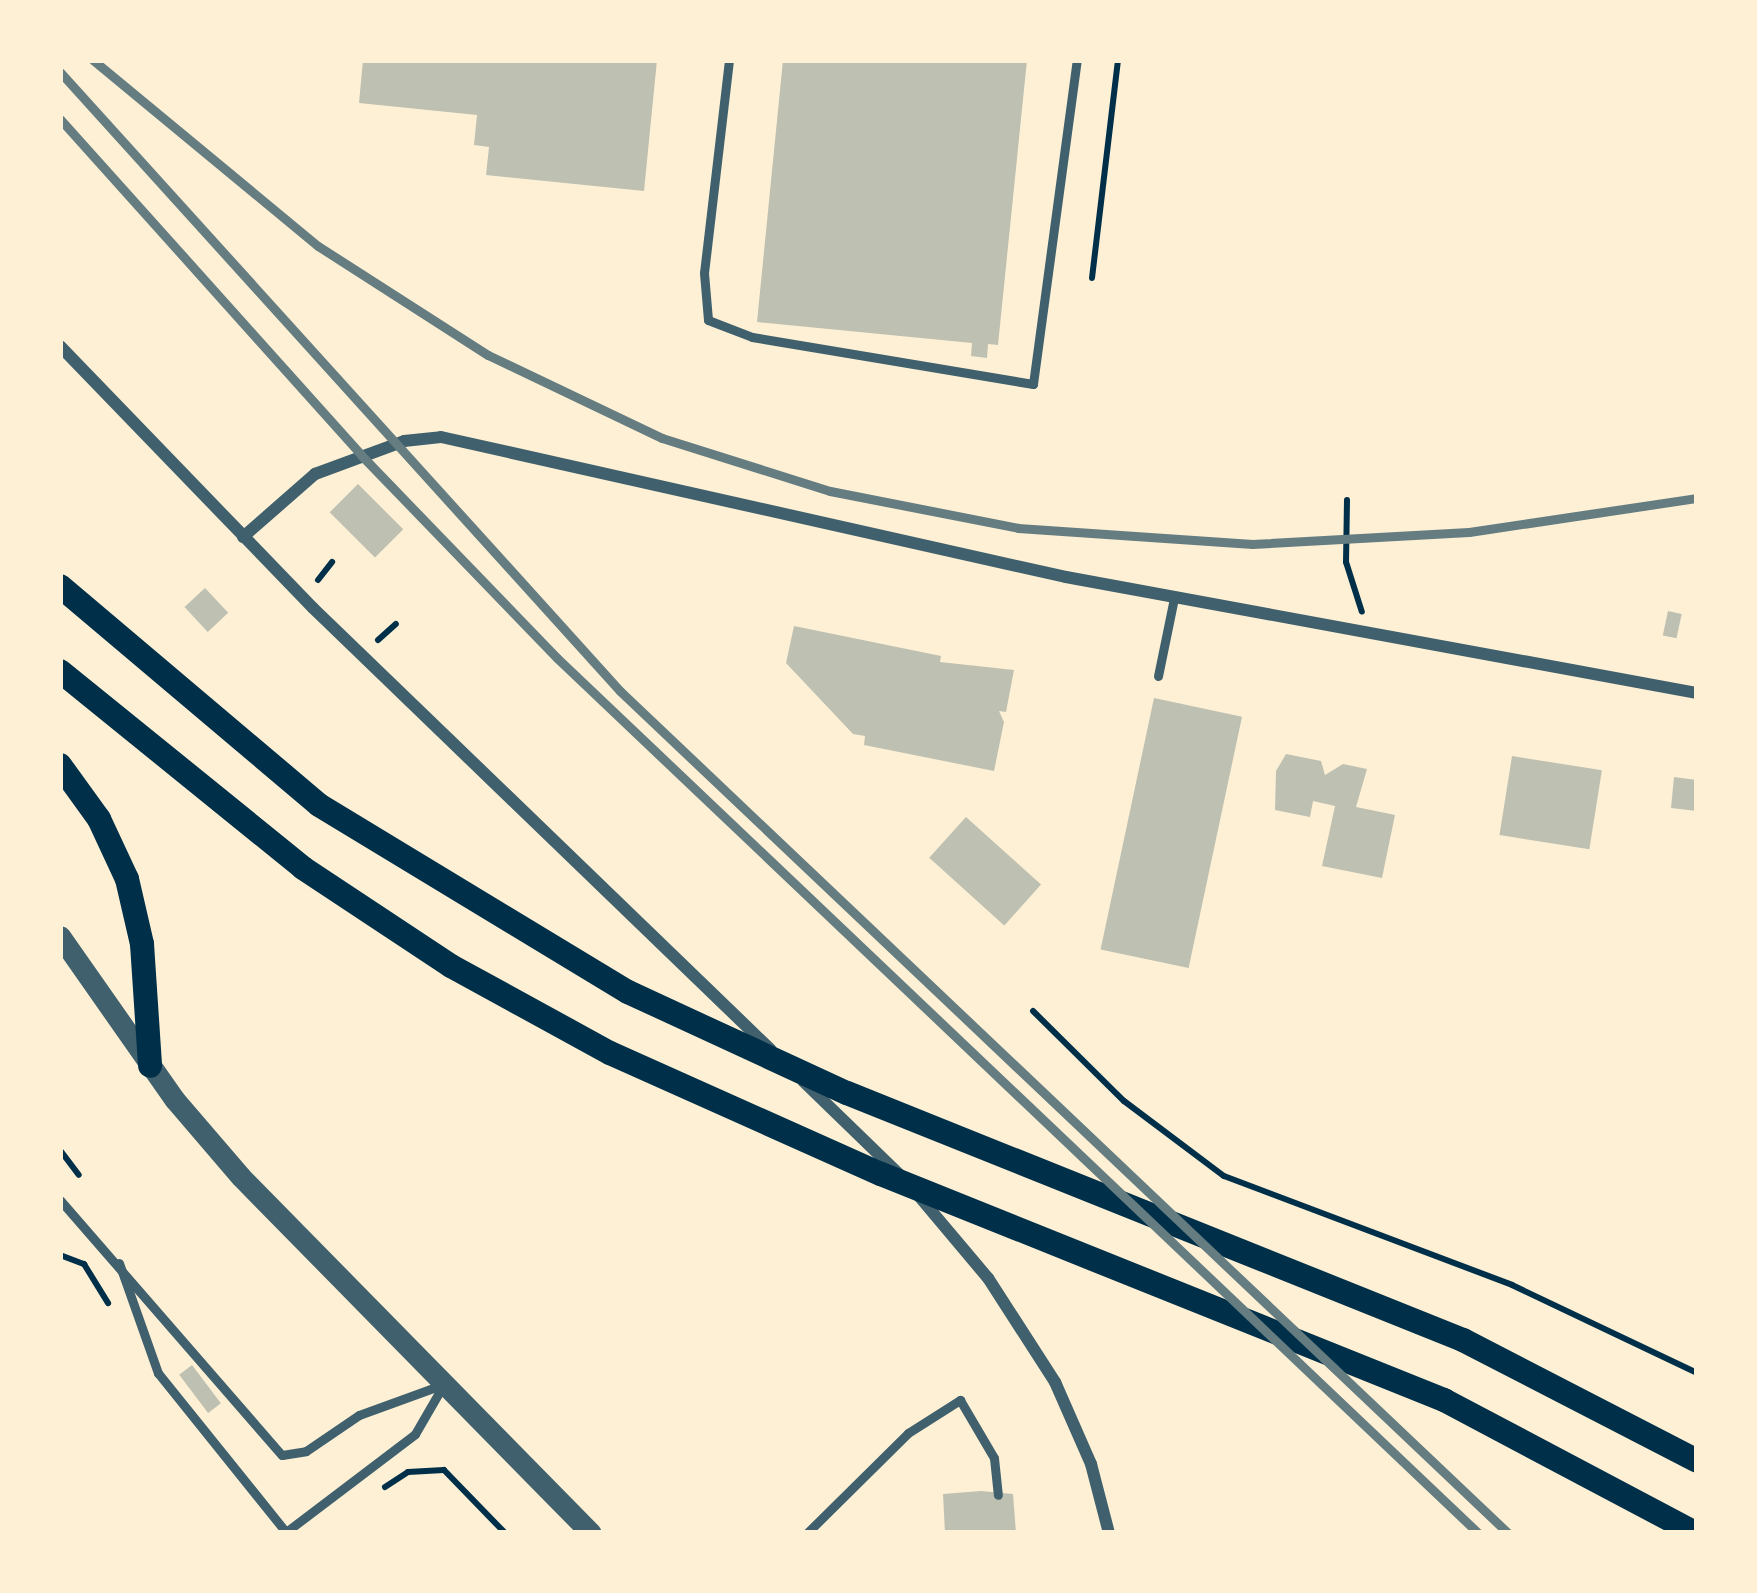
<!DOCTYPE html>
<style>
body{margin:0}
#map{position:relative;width:1757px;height:1593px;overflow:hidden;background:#fdf0d5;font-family:"DM Sans",sans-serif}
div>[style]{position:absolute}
.building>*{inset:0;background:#bec0b2;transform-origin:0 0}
.path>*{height:6px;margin:-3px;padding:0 3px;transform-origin:3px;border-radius:3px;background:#003049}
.service>*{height:9px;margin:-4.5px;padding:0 4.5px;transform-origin:4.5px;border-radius:4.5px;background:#3f606c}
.minor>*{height:12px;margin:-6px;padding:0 6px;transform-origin:6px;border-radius:6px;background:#3f606c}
.tertiary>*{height:21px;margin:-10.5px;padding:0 10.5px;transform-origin:10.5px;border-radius:10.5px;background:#3f606c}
.secondary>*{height:24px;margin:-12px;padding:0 12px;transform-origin:12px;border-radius:12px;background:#003049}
.rail>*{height:9px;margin:-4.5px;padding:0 4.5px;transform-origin:4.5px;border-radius:4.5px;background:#657d81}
span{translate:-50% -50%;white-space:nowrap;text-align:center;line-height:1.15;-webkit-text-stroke:9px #fdf0d5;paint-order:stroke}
.frame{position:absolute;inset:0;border:63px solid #fdf0d5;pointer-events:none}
</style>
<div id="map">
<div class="building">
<i style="clip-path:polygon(363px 60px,657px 60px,644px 191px,486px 175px,489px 147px,474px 145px,477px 115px,359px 103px)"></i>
<i style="clip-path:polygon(783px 60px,1027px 60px,998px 345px,988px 344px,987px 358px,971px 356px,972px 343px,757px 322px)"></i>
<i style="left:358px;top:484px;width:64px;height:40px;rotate:45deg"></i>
<i style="left:205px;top:588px;width:34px;height:28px;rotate:47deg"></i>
<i style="left:1668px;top:611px;width:14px;height:25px;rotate:12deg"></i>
<i style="clip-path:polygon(794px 626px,941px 656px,940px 662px,1014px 670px,1006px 712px,999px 711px,1004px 722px,994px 771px,864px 745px,865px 736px,853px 734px,786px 663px)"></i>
<i style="left:1154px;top:698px;width:90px;height:257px;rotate:12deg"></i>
<i style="clip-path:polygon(1286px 754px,1321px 761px,1325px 775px,1343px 764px,1367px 769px,1356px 807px,1395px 815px,1382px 878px,1322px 866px,1335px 806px,1313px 801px,1310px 817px,1275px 810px,1276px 771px)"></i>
<i style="left:1512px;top:756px;width:91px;height:80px;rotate:9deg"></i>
<i style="clip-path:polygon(1674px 777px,1697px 780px,1697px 811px,1671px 808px)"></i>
<i style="left:966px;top:817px;width:101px;height:55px;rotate:42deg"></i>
<i style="left:192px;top:1365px;width:48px;height:16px;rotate:53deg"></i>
<i style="clip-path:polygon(981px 1491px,1013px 1494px,1016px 1533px,945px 1533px,943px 1494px)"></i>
</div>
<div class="path">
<i style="left:1092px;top:278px;width:220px;rotate:-83.2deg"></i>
<i style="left:1347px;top:500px;width:62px;rotate:90.9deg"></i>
<i style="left:1346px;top:562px;width:52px;rotate:72.3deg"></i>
<i style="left:318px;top:580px;width:23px;rotate:-52deg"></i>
<i style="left:378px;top:640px;width:24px;rotate:-42deg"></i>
<i style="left:1033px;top:1011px;width:128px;rotate:44.7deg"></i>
<i style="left:1124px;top:1101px;width:125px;rotate:36.9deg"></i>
<i style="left:1224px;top:1176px;width:308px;rotate:20.7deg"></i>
<i style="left:1512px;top:1285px;width:205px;rotate:25.4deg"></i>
<i style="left:60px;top:1150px;width:31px;rotate:53deg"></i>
<i style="left:60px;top:1255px;width:26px;rotate:21deg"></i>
<i style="left:84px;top:1264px;width:46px;rotate:58.4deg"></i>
<i style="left:385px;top:1487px;width:27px;rotate:-33deg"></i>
<i style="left:408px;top:1472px;width:36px;rotate:-3deg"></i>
<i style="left:444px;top:1470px;width:88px;rotate:45.9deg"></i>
</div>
<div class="service">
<i style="left:729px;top:60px;width:214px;rotate:96.7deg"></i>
<i style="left:704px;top:273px;width:47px;rotate:85.1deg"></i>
<i style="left:708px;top:320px;width:47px;rotate:21.1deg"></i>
<i style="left:752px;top:337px;width:285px;rotate:9.5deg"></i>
<i style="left:1033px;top:384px;width:327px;rotate:-82.3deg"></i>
<i style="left:1158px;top:676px;width:80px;rotate:-78.4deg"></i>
<i style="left:60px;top:1200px;width:338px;rotate:49deg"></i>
<i style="left:282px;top:1455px;width:24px;rotate:-9deg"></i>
<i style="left:306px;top:1451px;width:64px;rotate:-34.2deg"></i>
<i style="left:359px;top:1415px;width:90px;rotate:-20deg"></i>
<i style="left:119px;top:1263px;width:117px;rotate:70.5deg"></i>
<i style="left:158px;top:1373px;width:204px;rotate:51.2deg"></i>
<i style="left:286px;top:1532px;width:162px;rotate:-37.2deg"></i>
<i style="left:415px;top:1434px;width:58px;rotate:-59.9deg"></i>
<i style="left:807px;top:1533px;width:142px;rotate:-44.7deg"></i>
<i style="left:908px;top:1433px;width:62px;rotate:-32.4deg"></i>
<i style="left:960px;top:1400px;width:67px;rotate:59.6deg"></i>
<i style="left:994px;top:1458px;width:37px;rotate:84deg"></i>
</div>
<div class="minor">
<i style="left:60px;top:346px;width:364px;rotate:46deg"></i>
<i style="left:313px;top:608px;width:636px;rotate:43.98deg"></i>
<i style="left:243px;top:537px;width:96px;rotate:-41.2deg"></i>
<i style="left:315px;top:474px;width:95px;rotate:-20.3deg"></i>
<i style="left:404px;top:441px;width:37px;rotate:-6deg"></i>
<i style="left:441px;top:437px;width:640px;rotate:12.63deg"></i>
<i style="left:1066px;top:577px;width:642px;rotate:10.42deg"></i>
<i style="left:803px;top:1081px;width:135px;rotate:44.1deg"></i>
<i style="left:918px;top:1195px;width:109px;rotate:49.9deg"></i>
<i style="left:988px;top:1278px;width:124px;rotate:57.2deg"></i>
<i style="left:1055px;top:1382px;width:90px;rotate:66.3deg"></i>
<i style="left:1091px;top:1464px;width:71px;rotate:75.4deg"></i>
</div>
<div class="tertiary">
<i style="left:60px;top:936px;width:200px;rotate:55deg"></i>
<i style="left:175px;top:1100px;width:101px;rotate:49.4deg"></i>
<i style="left:241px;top:1177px;width:499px;rotate:45.5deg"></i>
</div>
<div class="secondary">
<i style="left:60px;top:586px;width:339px;rotate:40.2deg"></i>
<i style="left:319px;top:805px;width:361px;rotate:31.2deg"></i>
<i style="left:628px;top:992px;width:241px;rotate:24.8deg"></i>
<i style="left:847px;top:1093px;width:664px;rotate:21.85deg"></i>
<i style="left:1463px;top:1340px;width:263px;rotate:27.3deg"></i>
<i style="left:60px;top:671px;width:313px;rotate:39deg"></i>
<i style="left:303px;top:868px;width:178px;rotate:33.5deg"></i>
<i style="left:451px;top:966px;width:181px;rotate:28.7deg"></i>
<i style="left:610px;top:1053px;width:297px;rotate:24.1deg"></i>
<i style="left:881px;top:1174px;width:607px;rotate:21.87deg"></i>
<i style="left:1444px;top:1400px;width:284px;rotate:27.9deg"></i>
<i style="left:60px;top:765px;width:67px;rotate:54.2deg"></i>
<i style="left:99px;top:819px;width:66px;rotate:65deg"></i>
<i style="left:127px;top:879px;width:67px;rotate:77deg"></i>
<i style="left:142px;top:944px;width:122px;rotate:86.2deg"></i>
</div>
<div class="rail">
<i style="left:93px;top:60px;width:292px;rotate:39.6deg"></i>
<i style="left:318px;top:246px;width:202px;rotate:32.7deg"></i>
<i style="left:488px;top:355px;width:193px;rotate:25.5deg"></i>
<i style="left:662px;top:438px;width:176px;rotate:17.5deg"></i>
<i style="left:830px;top:491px;width:192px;rotate:11.1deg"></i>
<i style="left:1018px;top:528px;width:235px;rotate:3.9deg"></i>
<i style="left:1252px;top:544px;width:217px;rotate:-3.2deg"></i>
<i style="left:1469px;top:532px;width:231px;rotate:-8.5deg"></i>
<i style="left:60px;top:72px;width:835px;rotate:47.86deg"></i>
<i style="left:620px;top:691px;width:1224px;rotate:43.48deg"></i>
<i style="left:60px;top:119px;width:451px;rotate:48.1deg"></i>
<i style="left:361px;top:455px;width:282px;rotate:46deg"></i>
<i style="left:557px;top:658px;width:1270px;rotate:43.53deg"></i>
</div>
<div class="frame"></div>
</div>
